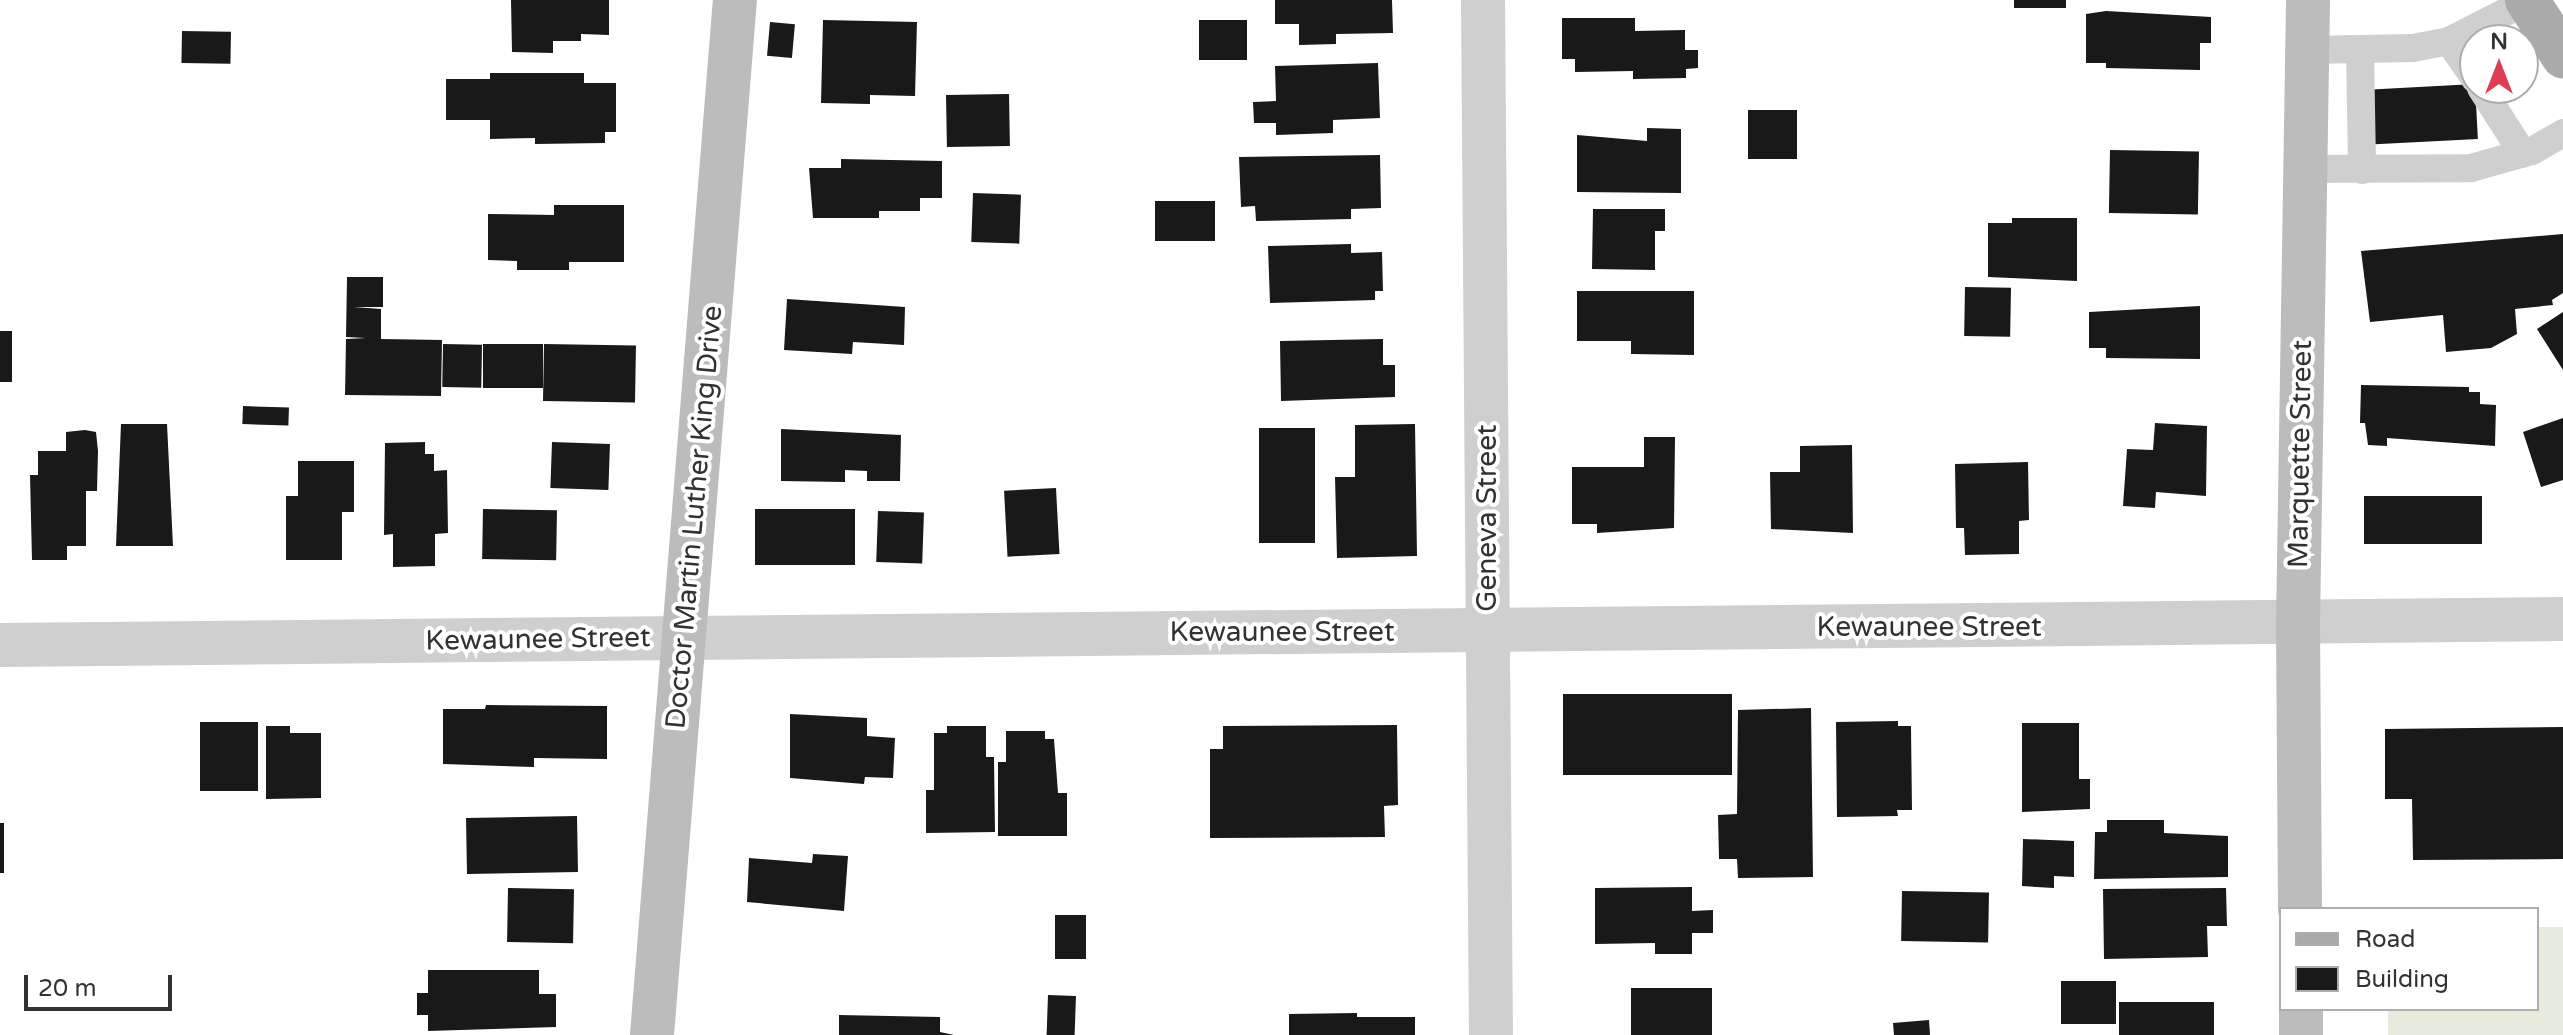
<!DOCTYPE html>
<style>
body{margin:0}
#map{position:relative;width:2563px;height:1035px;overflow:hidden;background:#fff;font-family:"Varela Round",sans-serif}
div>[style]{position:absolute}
.green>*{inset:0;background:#e6ebde}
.building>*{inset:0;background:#191919;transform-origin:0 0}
.lane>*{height:28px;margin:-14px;padding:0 14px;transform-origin:14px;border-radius:14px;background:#cfcfcf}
.street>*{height:44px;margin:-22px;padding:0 22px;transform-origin:22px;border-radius:22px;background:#cfcfcf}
.secondary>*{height:44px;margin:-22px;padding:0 22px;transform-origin:22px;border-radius:22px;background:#bcbcbc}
.primary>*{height:44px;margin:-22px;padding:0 22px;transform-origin:22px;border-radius:22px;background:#aaa}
span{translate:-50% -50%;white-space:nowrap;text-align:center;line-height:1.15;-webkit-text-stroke:8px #fff;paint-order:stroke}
.street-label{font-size:28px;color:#323232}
.legend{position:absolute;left:2279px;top:907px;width:260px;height:104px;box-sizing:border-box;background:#fff;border:2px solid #adadad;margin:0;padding:10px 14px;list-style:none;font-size:24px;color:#323232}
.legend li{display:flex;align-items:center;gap:16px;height:40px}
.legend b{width:40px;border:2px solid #adadad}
.north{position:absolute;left:2459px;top:24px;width:80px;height:80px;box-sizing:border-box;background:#fff;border:2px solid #adadad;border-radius:50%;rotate:0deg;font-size:22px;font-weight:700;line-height:32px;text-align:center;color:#323232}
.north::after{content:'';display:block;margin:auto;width:28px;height:36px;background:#e03d55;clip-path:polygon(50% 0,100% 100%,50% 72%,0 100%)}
.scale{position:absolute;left:24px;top:975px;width:148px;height:36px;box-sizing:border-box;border:4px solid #323232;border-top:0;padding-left:10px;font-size:24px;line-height:28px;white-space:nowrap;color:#323232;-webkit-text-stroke:6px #fff;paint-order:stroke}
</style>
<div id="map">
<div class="green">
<i style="clip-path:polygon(2537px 927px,2563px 927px,2563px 1035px,2388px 1035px,2388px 1009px,2537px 1009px)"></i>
</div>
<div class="building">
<i style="clip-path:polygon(511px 0,609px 0,609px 35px,581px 34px,581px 41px,553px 41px,553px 53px,512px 52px)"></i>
<i style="clip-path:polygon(1275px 0,1392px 0,1393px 33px,1336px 34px,1336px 44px,1299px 45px,1299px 24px,1275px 24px)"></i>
<i style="left:2014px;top:0;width:52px;height:8px"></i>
<i style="clip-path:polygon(2106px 11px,2211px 17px,2211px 43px,2200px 43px,2200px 70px,2106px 68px,2106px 63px,2086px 63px,2086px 14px)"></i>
<i style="clip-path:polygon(1562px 18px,1635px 18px,1635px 31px,1685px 30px,1685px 50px,1698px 50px,1698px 68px,1686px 69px,1686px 78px,1633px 79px,1633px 71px,1575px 72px,1575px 59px,1562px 59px)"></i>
<i style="clip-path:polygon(823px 20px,917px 22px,915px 96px,870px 95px,870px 104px,821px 103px)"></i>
<i style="left:1247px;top:20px;width:40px;height:48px;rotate:90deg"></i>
<i style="left:770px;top:22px;width:25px;height:34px;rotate:5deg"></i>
<i style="left:182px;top:31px;width:49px;height:32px;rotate:1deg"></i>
<i style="clip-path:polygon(1378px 63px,1380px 118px,1333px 120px,1333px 133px,1276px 135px,1276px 123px,1254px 123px,1253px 102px,1276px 101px,1275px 66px)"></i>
<i style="clip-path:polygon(490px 73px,584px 73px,584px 83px,616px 83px,616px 132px,605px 132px,605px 143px,535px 144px,535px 138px,490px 139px,490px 120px,446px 120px,446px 79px,490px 79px)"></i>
<i style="left:2475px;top:84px;width:55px;height:108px;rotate:87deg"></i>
<i style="left:1009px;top:94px;width:52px;height:63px;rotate:89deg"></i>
<i style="left:1748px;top:110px;width:49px;height:49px"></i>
<i style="clip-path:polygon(1647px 128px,1681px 129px,1681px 193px,1577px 192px,1577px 135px,1647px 141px)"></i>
<i style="left:2110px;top:150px;width:89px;height:63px;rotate:1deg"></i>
<i style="clip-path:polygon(1380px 155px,1381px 208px,1351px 209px,1351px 219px,1256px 221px,1255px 206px,1241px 207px,1239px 157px)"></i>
<i style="clip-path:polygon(841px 159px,942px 161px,942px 198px,920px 198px,920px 211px,879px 211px,879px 218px,813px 218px,809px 168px,841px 168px)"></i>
<i style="left:973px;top:193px;width:48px;height:49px;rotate:2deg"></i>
<i style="left:1155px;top:201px;width:60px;height:40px"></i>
<i style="clip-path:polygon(554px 205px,624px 205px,624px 262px,569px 262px,569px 270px,517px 270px,517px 261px,488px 260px,488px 214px,554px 215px)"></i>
<i style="clip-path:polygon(1593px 209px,1665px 209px,1665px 231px,1655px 231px,1655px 270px,1592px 269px)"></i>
<i style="clip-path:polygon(2012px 218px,2077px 218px,2077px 281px,1988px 277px,1988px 223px,2012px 223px)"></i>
<i style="clip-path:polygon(2563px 234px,2563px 293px,2552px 300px,2553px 305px,2515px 309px,2517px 334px,2491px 348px,2446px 352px,2443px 315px,2370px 322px,2361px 251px)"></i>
<i style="clip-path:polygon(1351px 244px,1351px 253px,1382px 252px,1383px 291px,1375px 291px,1375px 300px,1270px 303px,1268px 246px)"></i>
<i style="clip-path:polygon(347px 277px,383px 277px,383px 307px,354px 307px,381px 309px,381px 339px,442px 340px,441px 396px,345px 395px,346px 339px,366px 338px,346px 337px)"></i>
<i style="left:1965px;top:287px;width:46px;height:49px;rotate:1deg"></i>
<i style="clip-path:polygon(1577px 291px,1694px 291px,1694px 355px,1631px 354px,1631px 341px,1577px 341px)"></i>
<i style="clip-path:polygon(787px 299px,905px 307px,904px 345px,853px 342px,852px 354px,784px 350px)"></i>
<i style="clip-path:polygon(2200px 306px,2200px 359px,2106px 358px,2106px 348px,2089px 348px,2089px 312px)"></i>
<i style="clip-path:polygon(2563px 312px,2563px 370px,2537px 329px)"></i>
<i style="left:0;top:331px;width:12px;height:51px"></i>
<i style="clip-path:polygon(1383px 339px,1383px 365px,1395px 365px,1395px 397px,1281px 401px,1280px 341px)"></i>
<i style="left:443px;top:344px;width:39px;height:43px;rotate:1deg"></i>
<i style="left:483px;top:344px;width:60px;height:44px"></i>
<i style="left:544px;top:344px;width:92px;height:57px;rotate:1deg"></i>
<i style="clip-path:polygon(2361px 385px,2469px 387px,2469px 392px,2480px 392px,2480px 404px,2496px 405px,2495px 446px,2387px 438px,2387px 446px,2368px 445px,2365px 423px,2360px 423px)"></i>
<i style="left:243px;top:406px;width:46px;height:18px;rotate:2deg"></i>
<i style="clip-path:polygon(2563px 418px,2563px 480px,2541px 487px,2523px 432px)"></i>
<i style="clip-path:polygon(2155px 423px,2207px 426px,2206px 496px,2156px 492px,2155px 508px,2123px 506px,2127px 449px,2153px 450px)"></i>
<i style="clip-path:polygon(121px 424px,167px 424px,173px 546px,116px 546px)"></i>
<i style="clip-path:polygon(1415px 424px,1417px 556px,1337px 558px,1335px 477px,1355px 477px,1355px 425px)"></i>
<i style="left:1315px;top:428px;width:115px;height:56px;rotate:90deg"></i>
<i style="clip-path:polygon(781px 429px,901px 435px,900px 481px,867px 481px,867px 471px,845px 470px,845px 482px,781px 481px)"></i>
<i style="clip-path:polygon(85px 430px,96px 432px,98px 451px,97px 491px,86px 491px,86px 546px,67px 546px,67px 560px,32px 560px,30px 475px,38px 475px,38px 451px,66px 451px,66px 432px)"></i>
<i style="clip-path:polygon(1644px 437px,1675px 437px,1674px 528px,1597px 533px,1597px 524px,1572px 524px,1572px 467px,1644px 467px)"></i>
<i style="clip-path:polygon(425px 442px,425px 454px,434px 454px,434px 471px,447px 470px,448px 533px,435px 534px,435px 566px,393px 567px,393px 534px,384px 535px,385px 443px)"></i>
<i style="left:552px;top:442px;width:58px;height:46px;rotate:2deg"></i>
<i style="clip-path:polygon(1852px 445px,1853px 533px,1771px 529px,1770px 472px,1800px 472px,1800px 446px)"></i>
<i style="clip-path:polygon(298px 461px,354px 461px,354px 512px,342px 512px,342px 560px,286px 560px,286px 496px,298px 496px)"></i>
<i style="clip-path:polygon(2028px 462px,2029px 520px,2019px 521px,2019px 554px,1965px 555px,1964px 528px,1956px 528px,1955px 464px)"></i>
<i style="left:1056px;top:488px;width:66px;height:52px;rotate:87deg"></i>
<i style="left:2482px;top:496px;width:48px;height:118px;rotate:90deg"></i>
<i style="left:483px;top:509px;width:74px;height:50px;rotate:1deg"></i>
<i style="left:855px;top:509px;width:56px;height:100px;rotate:90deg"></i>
<i style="left:878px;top:511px;width:46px;height:51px;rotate:2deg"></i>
<i style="left:1563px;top:694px;width:169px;height:81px"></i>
<i style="clip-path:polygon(486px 705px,607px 706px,607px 759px,534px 758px,534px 767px,443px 764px,443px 709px,485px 709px)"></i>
<i style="clip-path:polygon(1811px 708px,1813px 877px,1738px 878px,1737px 859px,1719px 859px,1718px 815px,1737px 814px,1738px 710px)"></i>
<i style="clip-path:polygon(790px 714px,867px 718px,867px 736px,895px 738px,893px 778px,865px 777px,864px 784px,790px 778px)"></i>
<i style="clip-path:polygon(1898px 721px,1898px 726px,1911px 726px,1912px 810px,1897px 810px,1898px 816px,1837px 817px,1836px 722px)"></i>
<i style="left:200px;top:722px;width:58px;height:69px"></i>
<i style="clip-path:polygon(2022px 723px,2079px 723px,2079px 779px,2090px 779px,2090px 809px,2022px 812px)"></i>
<i style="clip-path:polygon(1397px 725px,1398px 805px,1384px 806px,1385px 837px,1210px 838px,1210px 749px,1223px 749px,1223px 726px)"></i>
<i style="clip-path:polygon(266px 726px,290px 726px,290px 733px,321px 733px,321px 798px,266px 799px)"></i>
<i style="clip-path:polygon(947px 726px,986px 726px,986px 757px,994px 757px,995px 832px,926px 833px,926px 790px,934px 790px,934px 733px,947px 733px)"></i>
<i style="clip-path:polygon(2563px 727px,2563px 859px,2413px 860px,2412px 799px,2385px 799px,2385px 729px)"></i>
<i style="clip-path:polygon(1006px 731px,1045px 731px,1045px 739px,1054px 739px,1058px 793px,1067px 793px,1067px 836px,998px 836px,998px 762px,1006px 762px)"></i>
<i style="left:577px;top:816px;width:56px;height:111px;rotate:89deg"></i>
<i style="clip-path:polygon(2107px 820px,2164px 820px,2164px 833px,2228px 836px,2228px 877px,2094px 879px,2095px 832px,2107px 832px)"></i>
<i style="left:0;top:823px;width:4px;height:50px"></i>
<i style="clip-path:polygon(2023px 839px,2074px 841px,2074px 877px,2054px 876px,2054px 888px,2022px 886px)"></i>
<i style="clip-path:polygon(813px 854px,848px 856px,844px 911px,747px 902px,749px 858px,812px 863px)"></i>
<i style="clip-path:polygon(1692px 887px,1692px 911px,1713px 910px,1713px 933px,1692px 933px,1692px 954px,1655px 954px,1655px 943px,1595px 944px,1595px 888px)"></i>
<i style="left:508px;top:888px;width:66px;height:54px;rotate:1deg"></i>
<i style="clip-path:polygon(2226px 888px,2227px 926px,2207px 926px,2208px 957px,2104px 959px,2103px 889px)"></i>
<i style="left:1902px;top:891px;width:87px;height:50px;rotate:1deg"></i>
<i style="left:1055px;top:915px;width:31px;height:44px"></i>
<i style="clip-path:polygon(428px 970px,539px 970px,539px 994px,556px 994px,556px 1027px,428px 1031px,428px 1015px,417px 1015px,417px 993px,428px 993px)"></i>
<i style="left:2061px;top:981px;width:55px;height:43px"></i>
<i style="left:1631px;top:988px;width:81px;height:47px"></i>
<i style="left:1048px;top:995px;width:28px;height:40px;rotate:2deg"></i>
<i style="left:2214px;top:1002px;width:33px;height:95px;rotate:90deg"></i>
<i style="clip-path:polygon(1357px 1013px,1357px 1017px,1415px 1017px,1415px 1035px,1289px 1035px,1289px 1014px)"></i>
<i style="clip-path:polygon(839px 1015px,940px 1017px,940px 1032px,954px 1035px,839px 1035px)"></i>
<i style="clip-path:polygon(1929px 1020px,1930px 1035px,1894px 1035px,1893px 1023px)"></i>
</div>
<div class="lane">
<i style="left:2449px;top:41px;width:46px;rotate:55.6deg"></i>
<i style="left:2306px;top:50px;width:107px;rotate:-1.1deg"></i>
<i style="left:2413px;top:48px;width:37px;rotate:-11deg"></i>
<i style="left:2449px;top:41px;width:88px;rotate:-27.1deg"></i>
<i style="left:2360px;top:50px;width:120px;rotate:89deg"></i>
<i style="left:2481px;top:88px;width:78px;rotate:57.5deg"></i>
<i style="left:2304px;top:169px;width:167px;rotate:-0.3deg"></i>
<i style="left:2471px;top:168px;width:63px;rotate:-15.6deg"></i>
<i style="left:2532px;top:151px;width:36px;rotate:-30deg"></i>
</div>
<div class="street">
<i style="left:1483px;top:0;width:1035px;rotate:89.56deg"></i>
<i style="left:0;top:645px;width:2563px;rotate:-0.58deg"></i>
</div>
<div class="secondary">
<i style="left:2300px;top:909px;width:285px;rotate:-90.4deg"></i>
<i style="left:2298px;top:624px;width:624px;rotate:-89.08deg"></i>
<i style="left:2301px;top:1009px;width:26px;rotate:90deg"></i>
<i style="left:652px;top:1035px;width:1038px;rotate:-85.42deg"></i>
</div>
<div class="primary">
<i style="left:2527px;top:0;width:67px;rotate:57.3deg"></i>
</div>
<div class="street-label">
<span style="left:2300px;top:454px;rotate:-89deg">Marquette Street</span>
<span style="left:694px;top:517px;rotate:-85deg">Doctor Martin Luther King Drive</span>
<span style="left:1487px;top:518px;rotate:-90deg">Geneva Street</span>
<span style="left:1929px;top:627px">Kewaunee Street</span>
<span style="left:1282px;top:632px">Kewaunee Street</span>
<span style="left:538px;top:639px;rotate:-1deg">Kewaunee Street</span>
</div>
<ul class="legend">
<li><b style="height:10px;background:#aaa"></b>Road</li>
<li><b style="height:22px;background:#191919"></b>Building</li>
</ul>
<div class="north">N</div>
<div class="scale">20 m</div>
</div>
